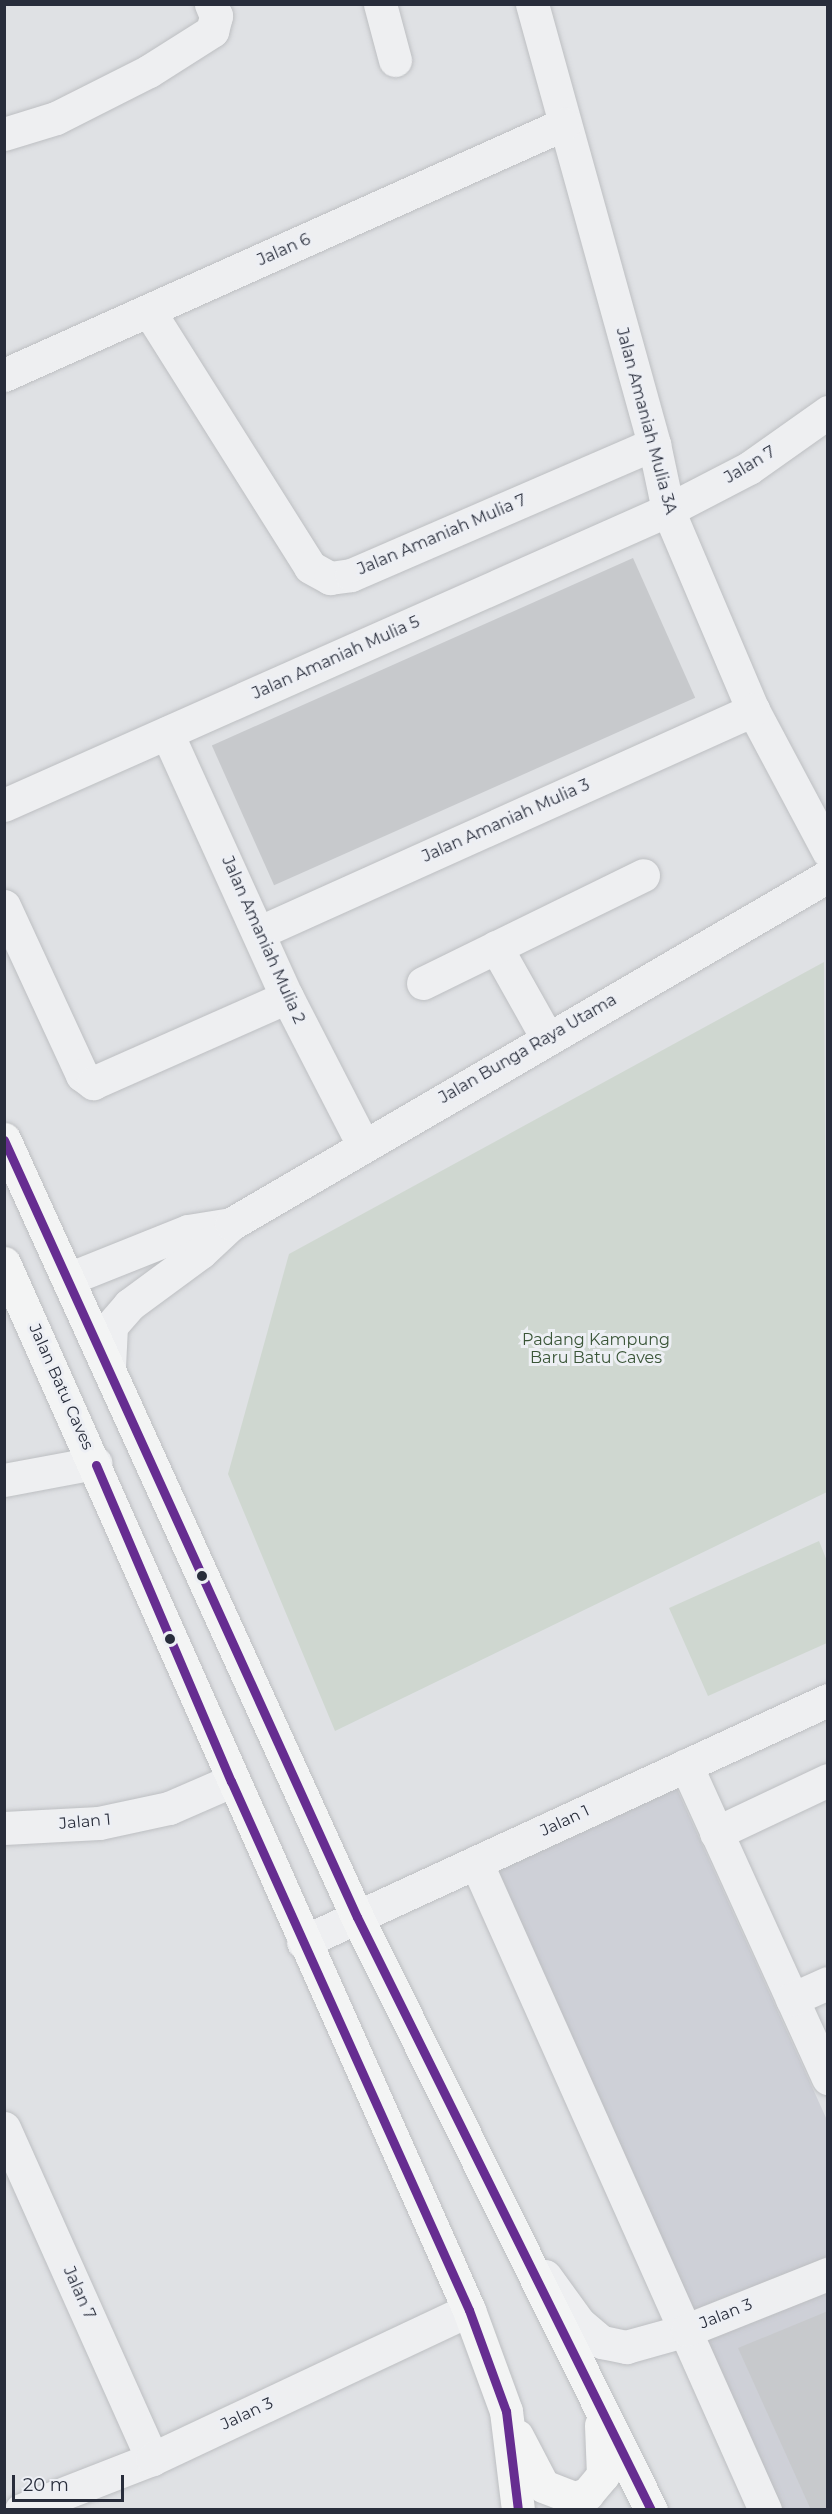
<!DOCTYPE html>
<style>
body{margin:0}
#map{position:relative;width:832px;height:2514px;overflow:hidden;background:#dfe1e4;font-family:Montserrat,sans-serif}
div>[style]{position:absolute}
.built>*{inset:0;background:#ced0d7}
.green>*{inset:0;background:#cfd7d0}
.building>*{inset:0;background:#c7c9cc;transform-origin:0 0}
.roads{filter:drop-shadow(0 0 2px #bdbfc2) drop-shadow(0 0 2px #bdbfc2)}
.minor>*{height:33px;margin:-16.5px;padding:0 16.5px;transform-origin:16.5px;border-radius:16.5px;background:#eeeff1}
.major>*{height:33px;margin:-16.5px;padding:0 16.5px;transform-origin:16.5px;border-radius:16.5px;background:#f3f4f4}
.bus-1>*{height:9px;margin:-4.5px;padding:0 4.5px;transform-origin:4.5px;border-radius:4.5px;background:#662d91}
.dots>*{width:16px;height:16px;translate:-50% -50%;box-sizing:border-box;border:3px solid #edeff4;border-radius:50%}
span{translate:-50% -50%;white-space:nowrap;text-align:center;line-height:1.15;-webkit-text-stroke:6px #edeff4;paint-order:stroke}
.street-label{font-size:16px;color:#282d3b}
.park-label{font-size:16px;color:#3a5537}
.frame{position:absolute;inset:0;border:6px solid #282d3b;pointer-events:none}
.scale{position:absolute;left:12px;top:2475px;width:112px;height:27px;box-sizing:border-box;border:3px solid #282d3b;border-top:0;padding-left:8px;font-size:18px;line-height:21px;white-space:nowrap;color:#282d3b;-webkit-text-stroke:4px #edeff4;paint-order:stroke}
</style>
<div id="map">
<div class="built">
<i style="clip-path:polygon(676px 1787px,827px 2120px,827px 2509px,779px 2509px,494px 1870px)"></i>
</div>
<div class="green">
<i style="clip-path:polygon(824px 962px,827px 1492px,335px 1731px,228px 1474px,289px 1254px)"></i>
<i style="clip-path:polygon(819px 1541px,827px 1561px,827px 1643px,708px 1696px,669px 1608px)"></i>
</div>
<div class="building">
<i style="left:633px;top:558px;width:153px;height:461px;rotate:66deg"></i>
<i style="clip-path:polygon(828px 2311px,828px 2510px,811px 2510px,738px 2348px)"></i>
</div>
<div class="roads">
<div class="minor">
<i style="left:380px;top:4px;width:58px;rotate:75deg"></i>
<i style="left:532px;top:4px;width:457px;rotate:74.5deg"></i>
<i style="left:654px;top:444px;width:67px;rotate:78deg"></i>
<i style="left:668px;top:510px;width:217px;rotate:67deg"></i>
<i style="left:753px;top:710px;width:160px;rotate:62deg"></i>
<i style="left:4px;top:134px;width:54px;rotate:-17.1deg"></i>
<i style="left:56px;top:118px;width:104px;rotate:-26.8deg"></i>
<i style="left:149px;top:71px;width:75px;rotate:-32.4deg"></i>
<i style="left:212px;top:31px;width:16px;rotate:-75deg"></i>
<i style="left:216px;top:16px;width:13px;rotate:-113deg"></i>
<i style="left:149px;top:311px;width:302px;rotate:57.8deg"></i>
<i style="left:310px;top:567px;width:23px;rotate:29deg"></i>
<i style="left:330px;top:578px;width:21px;rotate:-8deg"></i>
<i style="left:351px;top:575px;width:330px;rotate:-23.4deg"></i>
<i style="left:4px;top:375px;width:614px;rotate:-24.14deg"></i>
<i style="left:167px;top:733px;width:290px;rotate:65.6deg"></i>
<i style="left:287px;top:997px;width:166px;rotate:62.8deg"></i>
<i style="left:4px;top:805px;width:727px;rotate:-23.95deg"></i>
<i style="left:668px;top:510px;width:91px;rotate:-27.4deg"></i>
<i style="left:749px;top:468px;width:97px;rotate:-35.3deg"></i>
<i style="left:4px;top:906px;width:186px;rotate:65.2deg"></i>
<i style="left:82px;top:1075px;width:14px;rotate:36deg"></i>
<i style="left:93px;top:1083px;width:212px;rotate:-23.9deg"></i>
<i style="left:260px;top:932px;width:541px;rotate:-24.24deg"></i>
<i style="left:496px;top:947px;width:104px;rotate:60.7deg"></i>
<i style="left:423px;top:983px;width:245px;rotate:-26.1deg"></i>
<i style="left:68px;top:1279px;width:129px;rotate:-21.8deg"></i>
<i style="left:188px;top:1231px;width:44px;rotate:-9.2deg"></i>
<i style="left:109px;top:1367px;width:41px;rotate:-87.2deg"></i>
<i style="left:111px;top:1326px;width:28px;rotate:-49deg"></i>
<i style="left:129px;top:1305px;width:89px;rotate:-36.4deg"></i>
<i style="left:201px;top:1252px;width:41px;rotate:-43deg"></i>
<i style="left:231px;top:1224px;width:691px;rotate:-30.24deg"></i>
<i style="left:4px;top:1480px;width:93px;rotate:-10.6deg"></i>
<i style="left:686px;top:1765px;width:344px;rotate:65.6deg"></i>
<i style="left:4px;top:1828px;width:95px;rotate:-3deg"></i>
<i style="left:99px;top:1823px;width:72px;rotate:-12.1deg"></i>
<i style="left:169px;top:1808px;width:68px;rotate:-23.5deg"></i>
<i style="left:716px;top:1833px;width:124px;rotate:-25.3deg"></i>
<i style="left:476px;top:1862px;width:710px;rotate:65.96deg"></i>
<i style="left:303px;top:1942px;width:578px;rotate:-24.75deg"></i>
<i style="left:792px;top:1999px;width:39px;rotate:-24deg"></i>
<i style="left:4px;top:2128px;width:363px;rotate:65.9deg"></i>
<i style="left:545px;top:2276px;width:58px;rotate:54.1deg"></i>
<i style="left:579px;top:2323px;width:30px;rotate:40deg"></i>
<i style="left:602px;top:2342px;width:25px;rotate:12deg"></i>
<i style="left:626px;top:2347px;width:63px;rotate:-15.6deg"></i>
<i style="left:687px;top:2330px;width:152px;rotate:-21.7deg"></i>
<i style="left:21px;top:2510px;width:141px;rotate:-21.3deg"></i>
<i style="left:152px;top:2459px;width:350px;rotate:-25.2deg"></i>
</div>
<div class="major">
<i style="left:4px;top:1139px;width:854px;rotate:65.59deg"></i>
<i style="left:357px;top:1917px;width:662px;rotate:63.63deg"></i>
<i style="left:4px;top:1263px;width:1146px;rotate:66.05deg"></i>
<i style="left:469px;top:2310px;width:108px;rotate:69.9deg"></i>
<i style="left:506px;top:2411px;width:100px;rotate:83.1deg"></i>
<i style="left:517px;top:2436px;width:56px;rotate:62.5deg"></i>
<i style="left:543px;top:2486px;width:33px;rotate:21deg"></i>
<i style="left:574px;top:2498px;width:14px;rotate:-17deg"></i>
<i style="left:587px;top:2494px;width:25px;rotate:-50deg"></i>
<i style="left:603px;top:2475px;width:50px;rotate:-92.3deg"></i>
</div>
</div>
<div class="bus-1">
<i style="left:4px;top:1140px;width:853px;rotate:65.57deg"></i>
<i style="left:357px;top:1917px;width:662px;rotate:63.63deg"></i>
<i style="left:96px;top:1465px;width:344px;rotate:66.9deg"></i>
<i style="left:231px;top:1781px;width:580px;rotate:65.78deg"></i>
<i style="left:469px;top:2310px;width:108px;rotate:69.9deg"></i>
<i style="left:506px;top:2411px;width:100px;rotate:83.1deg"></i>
</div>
<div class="dots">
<i style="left:202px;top:1576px;background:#282d3b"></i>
<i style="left:170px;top:1639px;background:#282d3b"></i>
</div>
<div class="street-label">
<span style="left:284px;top:250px;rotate:-24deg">Jalan 6</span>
<span style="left:646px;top:421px;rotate:75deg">Jalan Amaniah Mulia 3A</span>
<span style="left:750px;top:465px;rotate:-31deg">Jalan 7</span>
<span style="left:442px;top:535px;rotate:-23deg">Jalan Amaniah Mulia 7</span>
<span style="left:336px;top:658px;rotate:-24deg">Jalan Amaniah Mulia 5</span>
<span style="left:506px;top:821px;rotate:-24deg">Jalan Amaniah Mulia 3</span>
<span style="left:263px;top:940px;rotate:66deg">Jalan Amaniah Mulia 2</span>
<span style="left:528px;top:1049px;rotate:-30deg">Jalan Bunga Raya Utama</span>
<span style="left:61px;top:1387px;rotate:66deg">Jalan Batu Caves</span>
<span style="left:565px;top:1821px;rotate:-25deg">Jalan 1</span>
<span style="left:85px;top:1822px;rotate:-5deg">Jalan 1</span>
<span style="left:79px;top:2293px;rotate:66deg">Jalan 7</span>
<span style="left:726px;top:2314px;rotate:-22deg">Jalan 3</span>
<span style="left:247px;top:2414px;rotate:-25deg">Jalan 3</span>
</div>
<div class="park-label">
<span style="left:596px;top:1349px">Padang Kampung<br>Baru Batu Caves</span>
</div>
<div class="frame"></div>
<div class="scale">20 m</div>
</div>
